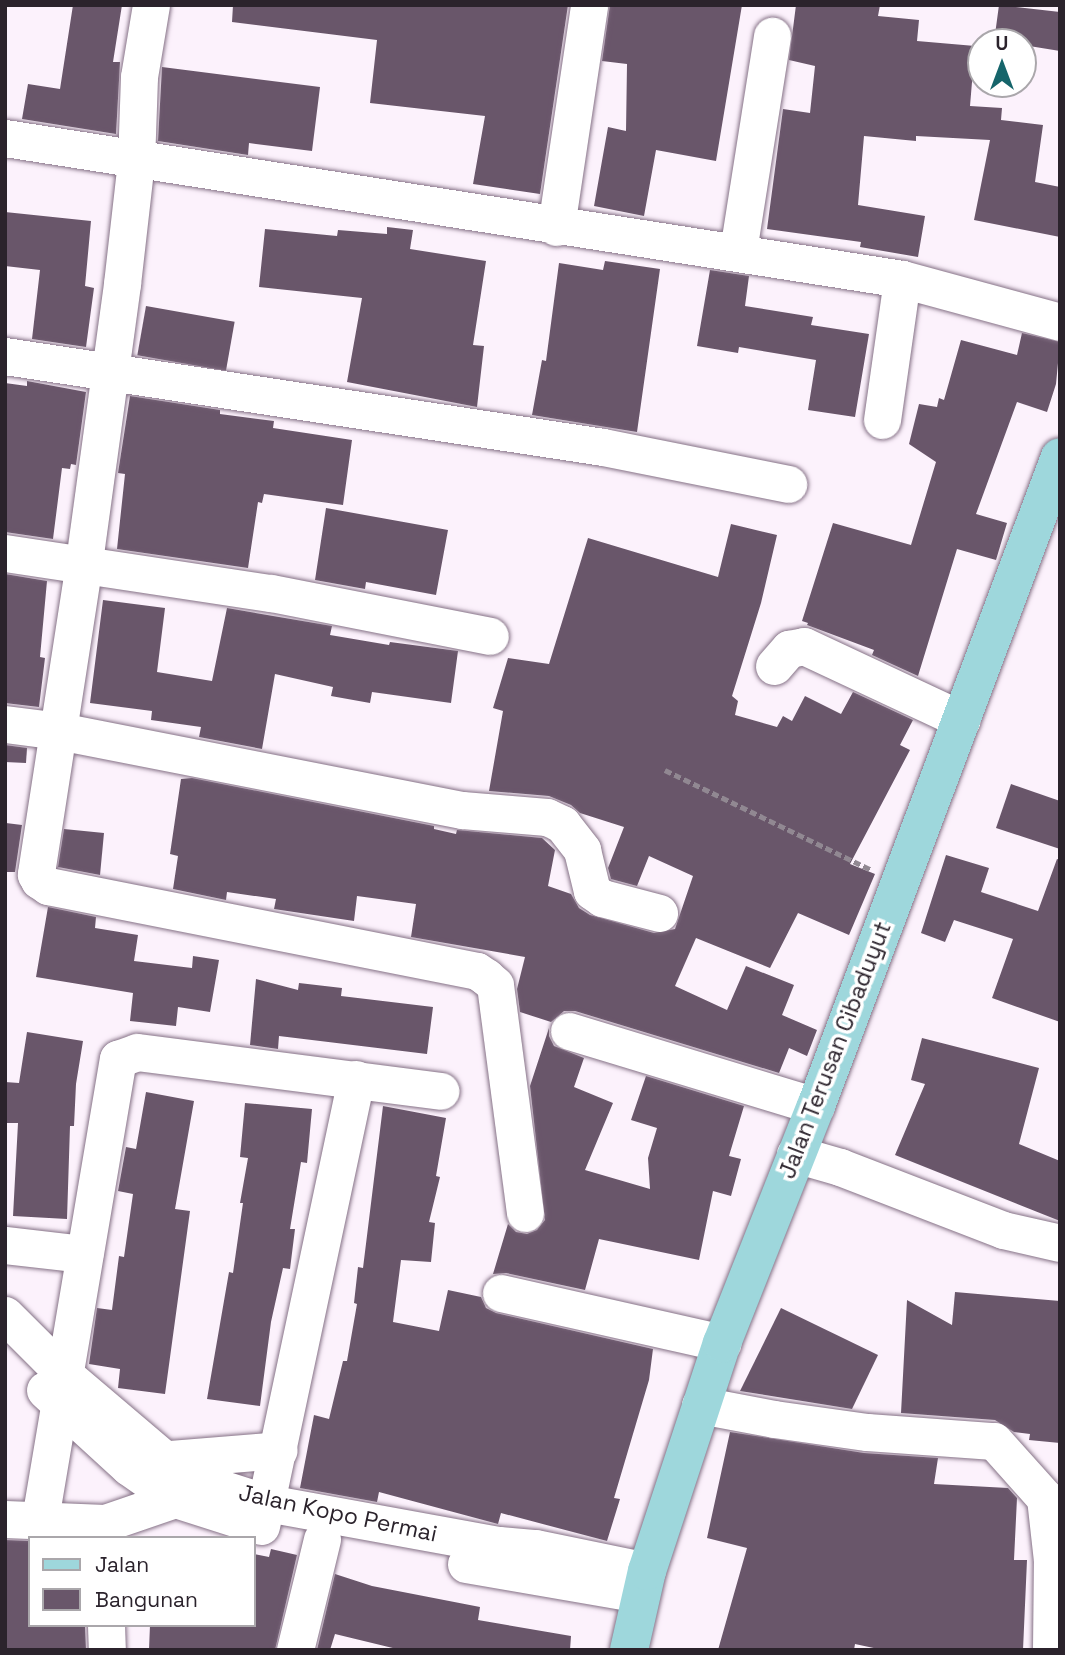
<!DOCTYPE html>
<style>
body{margin:0}
#map{position:relative;width:1065px;height:1655px;overflow:hidden;background:#fcf2fc;font-family:"Space Grotesk",sans-serif}
div>[style]{position:absolute}
.building>*{inset:0;background:#69566a;transform-origin:0 0}
.path>*{height:4.5px;margin-top:-2.25px;transform-origin:0;background:repeating-linear-gradient(90deg,#918892 0 7px,transparent 0 10.5px)}
.roads{filter:drop-shadow(0 0 2px #857186) drop-shadow(0 0 2px #857186)}
.minor>*{height:37px;margin:-18.5px;padding:0 18.5px;transform-origin:18.5px;border-radius:18.5px;background:#fff}
.major>*{height:38px;margin:-19px;padding:0 19px;transform-origin:19px;border-radius:19px;background:#9ed7dc}
span{translate:-50% -50%;white-space:nowrap;text-align:center;line-height:1.15;-webkit-text-stroke:7px #fff;paint-order:stroke}
.street-label{font-size:23px;color:#2b232c}
.frame{position:absolute;inset:0;border:7px solid #2b232c;pointer-events:none}
.legend{position:absolute;left:28px;top:1536px;width:228px;height:91px;box-sizing:border-box;background:#fff;border:2px solid #aaa7ab;margin:0;padding:9px 12px;list-style:none;font-size:21px;color:#2b232c}
.legend li{display:flex;align-items:center;gap:14px;height:35px}
.legend b{width:35px;border:2px solid #aaa7ab}
.north{position:absolute;left:967px;top:28px;width:70px;height:70px;box-sizing:border-box;background:#fff;border:2px solid #aaa7ab;border-radius:50%;rotate:0deg;font-size:19px;font-weight:700;line-height:28px;text-align:center;color:#2b232c}
.north::after{content:'';display:block;margin:auto;width:24px;height:32px;background:#16656b;clip-path:polygon(50% 0,100% 100%,50% 72%,0 100%)}
</style>
<div id="map">
<div class="building">
<i style="clip-path:polygon(73px 5px,122px 5px,113px 62px,120px 62px,116px 134px,22px 119px,28px 84px,60px 89px)"></i>
<i style="clip-path:polygon(233px 5px,568px 5px,540px 194px,473px 184px,485px 116px,370px 103px,377px 40px,232px 22px)"></i>
<i style="clip-path:polygon(610px 5px,742px 5px,716px 161px,656px 150px,644px 216px,594px 206px,608px 127px,626px 131px,627px 64px,602px 61px)"></i>
<i style="clip-path:polygon(796px 5px,880px 5px,878px 16px,919px 20px,917px 41px,975px 46px,970px 106px,1002px 108px,1001px 120px,1043px 125px,1035px 182px,1060px 187px,1060px 237px,974px 220px,990px 140px,916px 136px,916px 141px,864px 136px,858px 205px,925px 216px,918px 257px,860px 247px,861px 242px,767px 229px,783px 109px,810px 113px,815px 66px,789px 60px)"></i>
<i style="clip-path:polygon(999px 5px,1060px 12px,1060px 51px,1023px 45px,1023px 42px,994px 42px)"></i>
<i style="clip-path:polygon(162px 67px,320px 87px,312px 151px,249px 143px,248px 155px,158px 141px)"></i>
<i style="clip-path:polygon(5px 212px,91px 221px,85px 286px,94px 288px,86px 347px,32px 339px,40px 270px,5px 266px)"></i>
<i style="clip-path:polygon(387px 227px,413px 230px,410px 249px,486px 261px,473px 345px,484px 346px,477px 407px,347px 382px,362px 298px,259px 287px,265px 229px,337px 236px,338px 230px,387px 234px)"></i>
<i style="clip-path:polygon(605px 261px,660px 269px,637px 432px,532px 415px,542px 360px,546px 361px,559px 263px,603px 270px)"></i>
<i style="clip-path:polygon(710px 270px,749px 276px,745px 306px,813px 317px,811px 325px,869px 334px,855px 417px,808px 410px,816px 360px,739px 347px,738px 353px,697px 346px)"></i>
<i style="left:146px;top:306px;width:90px;height:50px;rotate:10deg"></i>
<i style="clip-path:polygon(1022px 333px,1060px 342px,1056px 384px,1047px 412px,1017px 402px,976px 514px,1007px 523px,996px 560px,957px 549px,918px 676px,872px 655px,874px 650px,807px 625px,808px 623px,802px 621px,833px 523px,911px 545px,936px 462px,909px 444px,919px 404px,937px 407px,939px 398px,944px 400px,961px 340px,1017px 355px)"></i>
<i style="clip-path:polygon(27px 381px,86px 392px,76px 465px,71px 464px,70px 469px,62px 468px,53px 539px,5px 532px,5px 383px,27px 386px)"></i>
<i style="clip-path:polygon(130px 396px,220px 410px,220px 414px,274px 421px,273px 428px,352px 440px,343px 505px,264px 494px,262px 503px,258px 502px,248px 568px,117px 549px,125px 474px,118px 473px)"></i>
<i style="clip-path:polygon(326px 508px,448px 530px,436px 595px,366px 582px,365px 589px,315px 580px)"></i>
<i style="clip-path:polygon(731px 524px,777px 535px,761px 603px,732px 696px,738px 701px,735px 715px,777px 727px,783px 716px,792px 721px,805px 696px,841px 714px,853px 692px,913px 720px,900px 745px,910px 750px,850px 864px,875px 874px,849px 935px,798px 913px,770px 968px,696px 938px,675px 986px,727px 1010px,746px 966px,794px 985px,782px 1015px,817px 1030px,807px 1056px,789px 1048px,779px 1073px,575px 1011px,564px 1011px,551px 1022px,520px 1012px,517px 989px,525px 957px,411px 937px,416px 904px,357px 896px,354px 921px,274px 909px,276px 899px,227px 892px,226px 900px,173px 889px,178px 856px,170px 854px,181px 779px,192px 778px,434px 826px,434px 829px,456px 834px,457px 830px,542px 838px,555px 850px,548px 886px,571px 894px,579px 908px,590px 915px,654px 933px,675px 929px,693px 876px,649px 856px,637px 886px,611px 879px,608px 868px,624px 827px,580px 813px,571px 805px,549px 796px,489px 791px,503px 711px,493px 708px,508px 658px,549px 664px,588px 538px,718px 577px)"></i>
<i style="clip-path:polygon(5px 574px,47px 581px,40px 657px,45px 658px,39px 707px,5px 703px)"></i>
<i style="clip-path:polygon(103px 600px,165px 608px,157px 672px,212px 681px,227px 608px,332px 626px,330px 635px,389px 645px,390px 642px,458px 651px,451px 703px,372px 692px,370px 703px,331px 696px,333px 687px,275px 674px,262px 749px,199px 737px,201px 727px,151px 720px,152px 711px,90px 703px)"></i>
<i style="clip-path:polygon(5px 745px,27px 748px,26px 763px,5px 762px)"></i>
<i style="clip-path:polygon(1011px 784px,1060px 801px,1060px 849px,996px 828px)"></i>
<i style="clip-path:polygon(6px 823px,22px 825px,15px 872px,6px 872px)"></i>
<i style="clip-path:polygon(64px 829px,104px 833px,100px 875px,58px 867px)"></i>
<i style="clip-path:polygon(946px 855px,989px 868px,981px 892px,1038px 911px,1057px 859px,1060px 860px,1060px 1022px,992px 998px,1013px 939px,954px 920px,945px 942px,921px 933px)"></i>
<i style="clip-path:polygon(48px 907px,96px 917px,95px 928px,138px 935px,134px 961px,192px 968px,193px 956px,219px 960px,210px 1012px,178px 1007px,176px 1026px,130px 1021px,133px 993px,36px 977px)"></i>
<i style="clip-path:polygon(256px 979px,298px 990px,299px 983px,342px 988px,341px 996px,433px 1007px,427px 1054px,279px 1036px,278px 1049px,250px 1045px)"></i>
<i style="clip-path:polygon(549px 1028px,549px 1036px,554px 1046px,584px 1058px,574px 1087px,613px 1103px,585px 1170px,650px 1189px,648px 1158px,657px 1128px,631px 1120px,646px 1076px,744px 1106px,729px 1156px,741px 1159px,731px 1196px,713px 1191px,699px 1260px,599px 1239px,585px 1290px,506px 1273px,493px 1274px,508px 1224px,516px 1232px,527px 1234px,537px 1230px,545px 1220px,530px 1086px)"></i>
<i style="clip-path:polygon(27px 1032px,83px 1041px,76px 1084px,74px 1126px,70px 1126px,67px 1219px,13px 1216px,18px 1123px,5px 1123px,5px 1082px,19px 1083px)"></i>
<i style="clip-path:polygon(922px 1038px,1039px 1068px,1019px 1144px,1060px 1161px,1060px 1221px,895px 1155px,925px 1084px,911px 1080px)"></i>
<i style="clip-path:polygon(146px 1092px,194px 1101px,175px 1209px,190px 1211px,165px 1394px,118px 1388px,120px 1369px,89px 1364px,97px 1308px,112px 1310px,119px 1256px,124px 1257px,133px 1194px,118px 1191px,126px 1147px,136px 1149px)"></i>
<i style="clip-path:polygon(245px 1103px,312px 1109px,307px 1163px,301px 1162px,290px 1229px,295px 1229px,290px 1269px,283px 1268px,271px 1322px,260px 1406px,207px 1399px,229px 1272px,233px 1273px,243px 1203px,240px 1203px,248px 1158px,240px 1157px)"></i>
<i style="clip-path:polygon(383px 1106px,446px 1118px,436px 1176px,440px 1177px,429px 1222px,435px 1223px,431px 1262px,401px 1260px,393px 1322px,439px 1331px,448px 1290px,481px 1297px,486px 1308px,496px 1313px,653px 1349px,649px 1380px,614px 1498px,620px 1499px,607px 1541px,501px 1513px,498px 1524px,379px 1492px,377px 1502px,300px 1488px,314px 1415px,329px 1419px,343px 1361px,347px 1361px,357px 1304px,354px 1303px,358px 1267px,363px 1268px)"></i>
<i style="clip-path:polygon(955px 1292px,1060px 1301px,1060px 1443px,1029px 1440px,1030px 1434px,1014px 1432px,995px 1420px,901px 1413px,907px 1300px,952px 1325px)"></i>
<i style="clip-path:polygon(781px 1308px,878px 1355px,852px 1409px,740px 1391px)"></i>
<i style="clip-path:polygon(730px 1432px,864px 1453px,938px 1458px,934px 1484px,1008px 1488px,1017px 1498px,1014px 1560px,1027px 1560px,1023px 1650px,883px 1650px,855px 1644px,854px 1650px,718px 1650px,747px 1548px,707px 1538px)"></i>
<i style="clip-path:polygon(5px 1540px,30px 1541px,30px 1625px,85px 1625px,86px 1650px,5px 1650px)"></i>
<i style="clip-path:polygon(271px 1549px,297px 1555px,275px 1650px,149px 1650px,150px 1625px,254px 1625px,254px 1554px,269px 1557px)"></i>
<i style="clip-path:polygon(335px 1574px,372px 1586px,480px 1607px,478px 1620px,571px 1636px,570px 1650px,401px 1650px,335px 1634px,330px 1650px,317px 1650px)"></i>
</div>
<div class="path">
<i style="left:665px;top:770px;width:228px;rotate:25.8deg"></i>
</div>
<div class="roads">
<div class="minor">
<i style="left:151px;top:5px;width:73px;rotate:99.5deg"></i>
<i style="left:139px;top:77px;width:84px;rotate:92deg"></i>
<i style="left:136px;top:161px;width:124px;rotate:96.5deg"></i>
<i style="left:122px;top:284px;width:282px;rotate:97.8deg"></i>
<i style="left:84px;top:563px;width:315px;rotate:98.8deg"></i>
<i style="left:36px;top:874px;width:7px;rotate:63deg"></i>
<i style="left:39px;top:880px;width:11px;rotate:34deg"></i>
<i style="left:48px;top:886px;width:437px;rotate:11.2deg"></i>
<i style="left:477px;top:971px;width:11px;rotate:34deg"></i>
<i style="left:486px;top:977px;width:12px;rotate:42deg"></i>
<i style="left:495px;top:985px;width:230px;rotate:82.5deg"></i>
<i style="left:5px;top:138px;width:908px;rotate:8.93deg"></i>
<i style="left:902px;top:279px;width:164px;rotate:15.2deg"></i>
<i style="left:556px;top:227px;width:224px;rotate:-81.5deg"></i>
<i style="left:738px;top:251px;width:218px;rotate:-81deg"></i>
<i style="left:5px;top:356px;width:605px;rotate:8.65deg"></i>
<i style="left:603px;top:447px;width:189px;rotate:11.3deg"></i>
<i style="left:882px;top:420px;width:142px;rotate:-81.9deg"></i>
<i style="left:5px;top:553px;width:269px;rotate:8.6deg"></i>
<i style="left:271px;top:593px;width:223px;rotate:11.1deg"></i>
<i style="left:774px;top:666px;width:23px;rotate:-49deg"></i>
<i style="left:789px;top:649px;width:15px;rotate:-11deg"></i>
<i style="left:804px;top:646px;width:174px;rotate:25.1deg"></i>
<i style="left:5px;top:724px;width:54px;rotate:7.4deg"></i>
<i style="left:59px;top:731px;width:411px;rotate:11.1deg"></i>
<i style="left:462px;top:810px;width:85px;rotate:4.7deg"></i>
<i style="left:547px;top:817px;width:17px;rotate:25deg"></i>
<i style="left:562px;top:824px;width:33px;rotate:52deg"></i>
<i style="left:582px;top:850px;width:42px;rotate:76.3deg"></i>
<i style="left:592px;top:891px;width:12px;rotate:35deg"></i>
<i style="left:602px;top:898px;width:59px;rotate:14.7deg"></i>
<i style="left:569px;top:1031px;width:258px;rotate:16.9deg"></i>
<i style="left:795px;top:1154px;width:47px;rotate:16.1deg"></i>
<i style="left:840px;top:1167px;width:175px;rotate:21.1deg"></i>
<i style="left:1003px;top:1230px;width:58px;rotate:12.8deg"></i>
<i style="left:5px;top:1245px;width:80px;rotate:6.5deg"></i>
<i style="left:501px;top:1293px;width:227px;rotate:12.7deg"></i>
<i style="left:5px;top:1315px;width:83px;rotate:45deg"></i>
<i style="left:64px;top:1374px;width:131px;rotate:40.4deg"></i>
<i style="left:164px;top:1459px;width:54px;rotate:29deg"></i>
<i style="left:211px;top:1485px;width:59px;rotate:17.8deg"></i>
<i style="left:267px;top:1503px;width:236px;rotate:10.3deg"></i>
<i style="left:499px;top:1545px;width:37px;rotate:5deg"></i>
<i style="left:536px;top:1548px;width:113px;rotate:11.7deg"></i>
<i style="left:45px;top:1390px;width:114px;rotate:42.5deg"></i>
<i style="left:129px;top:1467px;width:56px;rotate:34.8deg"></i>
<i style="left:175px;top:1499px;width:69px;rotate:17.7deg"></i>
<i style="left:700px;top:1405px;width:75px;rotate:10.7deg"></i>
<i style="left:774px;top:1419px;width:94px;rotate:8deg"></i>
<i style="left:867px;top:1432px;width:127px;rotate:4.1deg"></i>
<i style="left:994px;top:1441px;width:76px;rotate:48.2deg"></i>
<i style="left:1045px;top:1498px;width:62px;rotate:83.6deg"></i>
<i style="left:1052px;top:1560px;width:8px"></i>
<i style="left:158px;top:1460px;width:121px;rotate:-4.7deg"></i>
<i style="left:5px;top:1519px;width:100px;rotate:2.3deg"></i>
<i style="left:105px;top:1523px;width:74px;rotate:-18.9deg"></i>
<i style="left:40px;top:1519px;width:467px;rotate:-80.4deg"></i>
<i style="left:118px;top:1059px;width:20px;rotate:-20deg"></i>
<i style="left:137px;top:1052px;width:306px;rotate:7.3deg"></i>
<i style="left:261px;top:1526px;width:457px;rotate:-78deg"></i>
<i style="left:466px;top:1564px;width:159px;rotate:9.8deg"></i>
<i style="left:106px;top:1625px;width:25px;rotate:88deg"></i>
<i style="left:295px;top:1650px;width:114px;rotate:-76.3deg"></i>
<i style="left:1051px;top:1650px;width:90px;rotate:-89.4deg"></i>
</div>
<div class="major">
<i style="left:629px;top:1650px;width:81px;rotate:-77.2deg"></i>
<i style="left:647px;top:1571px;width:240px;rotate:-71.8deg"></i>
<i style="left:722px;top:1343px;width:255px;rotate:-68.4deg"></i>
<i style="left:816px;top:1106px;width:693px;rotate:-69.4deg"></i>
</div>
</div>
<div class="street-label">
<span style="left:835px;top:1050px;rotate:-69deg">Jalan Terusan Cibaduyut</span>
<span style="left:338px;top:1513px;rotate:12deg">Jalan Kopo Permai</span>
</div>
<div class="frame"></div>
<ul class="legend">
<li><b style="height:9px;background:#9ed7dc"></b>Jalan</li>
<li><b style="height:19px;background:#69566a"></b>Bangunan</li>
</ul>
<div class="north">U</div>
</div>
